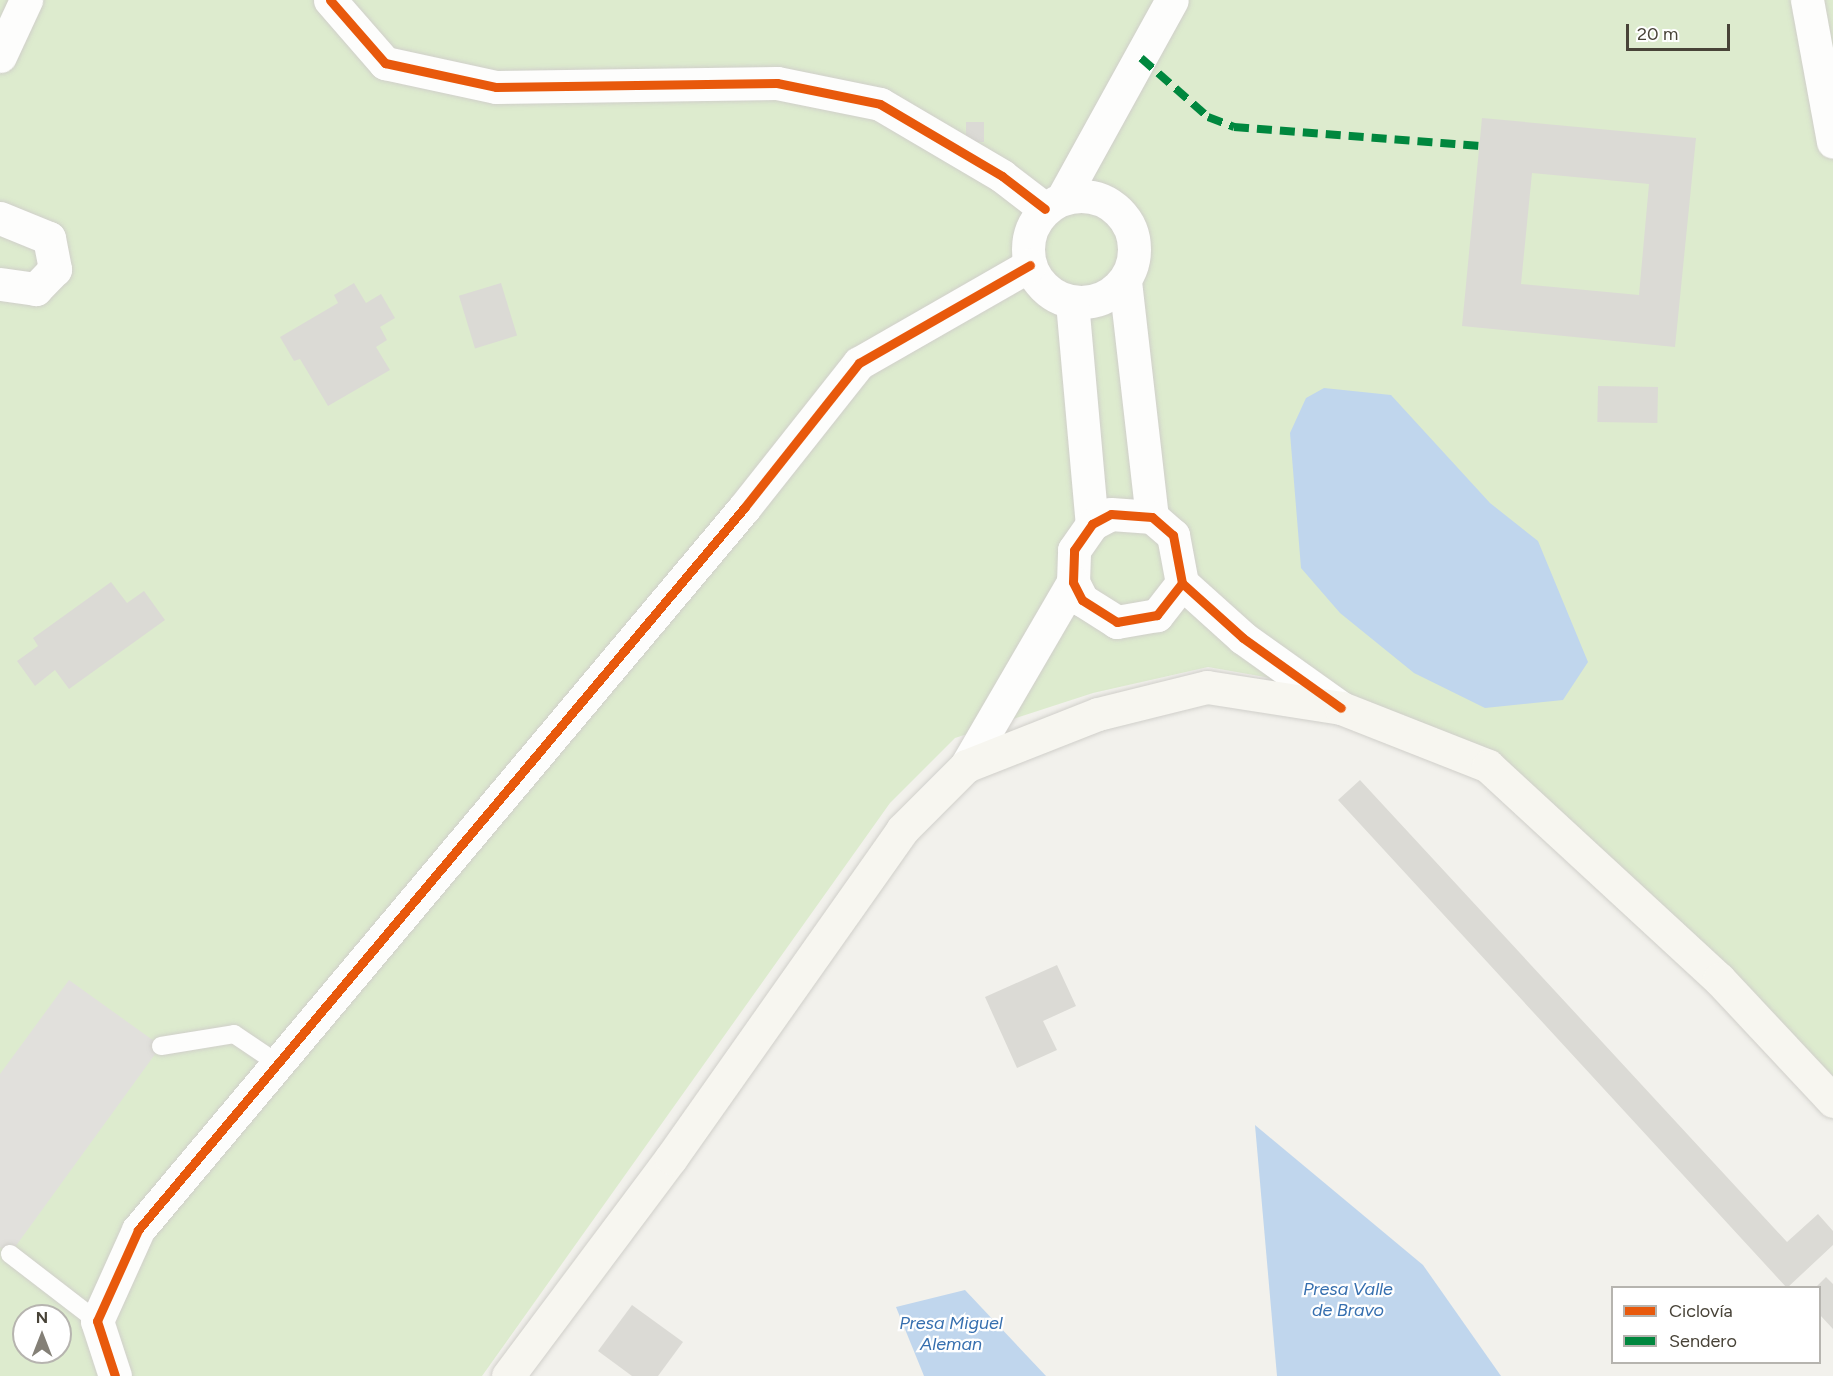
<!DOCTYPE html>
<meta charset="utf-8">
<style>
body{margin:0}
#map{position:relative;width:1833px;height:1376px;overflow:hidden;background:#f2f1ec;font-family:Figtree,sans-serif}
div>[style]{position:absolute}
.green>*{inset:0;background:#ddebce}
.parking>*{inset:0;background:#e1e0dc}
.water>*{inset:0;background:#c0d6ed}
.building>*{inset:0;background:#dbdad5;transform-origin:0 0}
.roads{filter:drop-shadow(0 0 2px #d0cfca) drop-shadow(0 0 2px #d0cfca)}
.service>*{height:18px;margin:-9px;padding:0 9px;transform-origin:9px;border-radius:9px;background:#fdfdfc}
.minor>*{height:33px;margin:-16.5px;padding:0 16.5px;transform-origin:16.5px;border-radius:16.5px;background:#fdfdfc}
.minor>.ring{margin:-16.5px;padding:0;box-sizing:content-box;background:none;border:33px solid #fdfdfc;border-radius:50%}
.secondary>*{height:33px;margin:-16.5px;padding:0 16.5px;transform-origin:16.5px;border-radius:16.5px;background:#f7f6f0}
.quiet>*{height:8px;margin-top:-4px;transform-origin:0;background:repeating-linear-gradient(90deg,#00873e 0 15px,transparent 0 23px)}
.cycleway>*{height:9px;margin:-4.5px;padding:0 4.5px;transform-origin:4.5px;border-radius:4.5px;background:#e8590c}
span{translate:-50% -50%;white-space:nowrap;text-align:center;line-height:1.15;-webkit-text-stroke:4.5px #fff;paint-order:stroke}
.water-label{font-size:18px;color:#366faf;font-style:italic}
.legend{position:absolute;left:1611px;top:1286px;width:210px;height:78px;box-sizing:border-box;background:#fff;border:2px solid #b6b4af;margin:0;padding:8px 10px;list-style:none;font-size:18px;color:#484338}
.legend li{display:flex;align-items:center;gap:12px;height:30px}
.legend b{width:30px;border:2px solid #b6b4af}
.north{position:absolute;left:12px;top:1304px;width:60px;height:60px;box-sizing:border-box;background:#fff;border:2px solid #b6b4af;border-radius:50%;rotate:0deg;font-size:16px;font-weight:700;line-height:24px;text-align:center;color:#484338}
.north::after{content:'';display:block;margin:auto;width:21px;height:27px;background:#848077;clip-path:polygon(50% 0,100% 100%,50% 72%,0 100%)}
.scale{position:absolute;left:1626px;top:24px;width:104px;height:27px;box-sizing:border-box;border:3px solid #484338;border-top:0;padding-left:8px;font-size:18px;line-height:21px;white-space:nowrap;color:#484338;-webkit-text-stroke:4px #fff;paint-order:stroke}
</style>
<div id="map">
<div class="green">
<i style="clip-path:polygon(evenodd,0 0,1833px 0,1833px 1076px,1495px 753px,1339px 690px,1208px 667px,1093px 693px,955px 738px,890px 803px,482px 1376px,0 1376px,0 0,24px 1316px,60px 1316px,60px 1352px,24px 1352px,24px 1316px)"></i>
</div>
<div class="parking">
<i style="clip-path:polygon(69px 980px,161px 1046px,10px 1254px,0 1247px,0 1074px)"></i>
</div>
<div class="water">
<i style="clip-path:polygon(1324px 388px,1391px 395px,1490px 503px,1538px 541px,1588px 662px,1563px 700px,1485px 708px,1414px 673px,1340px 613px,1301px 568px,1290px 433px,1306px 398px)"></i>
<i style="clip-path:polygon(1255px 1125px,1423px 1265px,1501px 1376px,1277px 1376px)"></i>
<i style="clip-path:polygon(965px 1290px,1046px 1376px,924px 1376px,896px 1307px)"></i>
</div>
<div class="building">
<i style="clip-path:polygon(evenodd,1482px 118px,1696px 138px,1675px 347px,1462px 326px,1482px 118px,1532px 173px,1649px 184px,1639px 295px,1521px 284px,1532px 173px)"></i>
<i style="left:966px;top:122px;width:18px;height:20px"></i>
<i style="clip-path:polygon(354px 283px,366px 303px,381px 294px,395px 318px,380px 327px,387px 340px,376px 347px,390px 370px,328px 406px,300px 359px,294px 361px,280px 337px,338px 303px,334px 295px)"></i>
<i style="left:501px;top:283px;width:55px;height:44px;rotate:73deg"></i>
<i style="left:1598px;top:386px;width:60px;height:36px;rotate:1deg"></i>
<i style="clip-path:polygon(111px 582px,127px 603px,144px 591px,165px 620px,69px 689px,55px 670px,35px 686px,17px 661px,38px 646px,33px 638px)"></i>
<i style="clip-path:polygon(1360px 780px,1787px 1242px,1818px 1214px,1833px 1231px,1833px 1245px,1787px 1288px,1338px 800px)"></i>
<i style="clip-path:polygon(1057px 965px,1076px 1006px,1043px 1021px,1057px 1050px,1017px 1068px,985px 997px)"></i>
<i style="clip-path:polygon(1826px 1277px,1833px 1284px,1833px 1329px,1820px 1315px,1820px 1288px,1815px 1288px)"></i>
<i style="clip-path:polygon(632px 1305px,683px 1342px,658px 1376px,632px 1376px,598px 1351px)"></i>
</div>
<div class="roads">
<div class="service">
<i style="left:161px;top:1046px;width:74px;rotate:-9.3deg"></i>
<i style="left:234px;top:1034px;width:55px;rotate:34deg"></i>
<i style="left:10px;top:1254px;width:110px;rotate:37.6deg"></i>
</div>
<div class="minor">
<i style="left:330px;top:0;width:84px;rotate:48.9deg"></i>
<i style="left:385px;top:63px;width:114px;rotate:12.2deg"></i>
<i style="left:496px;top:87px;width:281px;rotate:-0.8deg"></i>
<i style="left:777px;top:83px;width:105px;rotate:11.5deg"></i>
<i style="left:880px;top:104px;width:142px;rotate:30.5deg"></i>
<i style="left:1002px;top:176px;width:54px;rotate:37.5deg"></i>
<i style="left:1807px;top:0;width:144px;rotate:79.6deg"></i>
<i style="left:0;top:56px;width:62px;rotate:-65.1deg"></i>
<i class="ring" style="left:1028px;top:196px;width:73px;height:73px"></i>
<i style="left:1062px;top:199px;width:227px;rotate:-61.1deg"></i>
<i style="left:0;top:218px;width:53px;rotate:22.2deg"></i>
<i style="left:49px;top:238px;width:32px;rotate:79deg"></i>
<i style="left:55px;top:269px;width:28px;rotate:134deg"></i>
<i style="left:36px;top:289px;width:36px;rotate:-172deg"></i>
<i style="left:1125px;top:281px;width:238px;rotate:83.5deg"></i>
<i style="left:1072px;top:302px;width:223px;rotate:84.9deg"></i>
<i style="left:1182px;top:583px;width:41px;rotate:128deg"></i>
<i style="left:1157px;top:615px;width:41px;rotate:170.1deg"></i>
<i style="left:1117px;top:622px;width:41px;rotate:-147.8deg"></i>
<i style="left:1082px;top:600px;width:20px;rotate:-117deg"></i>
<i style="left:1073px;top:582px;width:32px;rotate:-88deg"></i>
<i style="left:1074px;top:550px;width:32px;rotate:-55deg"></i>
<i style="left:1092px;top:524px;width:21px;rotate:-28deg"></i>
<i style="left:1111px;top:514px;width:41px;rotate:4.2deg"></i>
<i style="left:1152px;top:517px;width:28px;rotate:41deg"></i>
<i style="left:1173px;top:535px;width:49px;rotate:79.4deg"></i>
<i style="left:1182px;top:583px;width:82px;rotate:42deg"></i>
<i style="left:1243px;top:638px;width:120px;rotate:35.5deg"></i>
<i style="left:966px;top:766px;width:213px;rotate:-59.8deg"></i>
<i style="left:115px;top:1376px;width:58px;rotate:-108.1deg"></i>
<i style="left:97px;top:1321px;width:100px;rotate:-65.7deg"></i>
<i style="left:138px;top:1230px;width:943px;rotate:-49.99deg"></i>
<i style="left:744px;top:508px;width:185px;rotate:-51.6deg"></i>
<i style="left:859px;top:363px;width:197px;rotate:-29.8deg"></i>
</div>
<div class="secondary">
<i style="left:508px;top:1376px;width:272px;rotate:-53.2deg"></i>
<i style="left:671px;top:1158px;width:401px;rotate:-54.8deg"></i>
<i style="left:902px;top:830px;width:91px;rotate:-45deg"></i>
<i style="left:966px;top:766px;width:142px;rotate:-21.5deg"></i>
<i style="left:1098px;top:714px;width:112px;rotate:-13.9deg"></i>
<i style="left:1207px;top:687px;width:136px;rotate:8.9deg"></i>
<i style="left:1341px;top:708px;width:158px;rotate:21.5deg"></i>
<i style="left:1488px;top:766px;width:314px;rotate:42.7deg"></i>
<i style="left:1719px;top:979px;width:167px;rotate:46.9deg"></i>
</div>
</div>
<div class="quiet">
<i style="left:1141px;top:58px;width:89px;rotate:41.4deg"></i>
<i style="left:1208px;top:117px;width:28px;rotate:21deg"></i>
<i style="left:1234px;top:127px;width:247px;rotate:4.4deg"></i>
</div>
<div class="cycleway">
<i style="left:330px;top:0;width:84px;rotate:48.9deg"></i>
<i style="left:385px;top:63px;width:114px;rotate:12.2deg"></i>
<i style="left:496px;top:87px;width:281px;rotate:-0.8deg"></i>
<i style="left:777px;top:83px;width:105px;rotate:11.5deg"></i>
<i style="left:880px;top:104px;width:142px;rotate:30.5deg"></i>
<i style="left:1002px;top:176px;width:54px;rotate:37.5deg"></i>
<i style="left:1182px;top:583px;width:41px;rotate:128deg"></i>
<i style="left:1157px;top:615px;width:41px;rotate:170.1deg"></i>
<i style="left:1117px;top:622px;width:41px;rotate:-147.8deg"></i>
<i style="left:1082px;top:600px;width:20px;rotate:-117deg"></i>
<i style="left:1073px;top:582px;width:32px;rotate:-88deg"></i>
<i style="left:1074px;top:550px;width:32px;rotate:-55deg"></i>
<i style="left:1092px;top:524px;width:21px;rotate:-28deg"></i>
<i style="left:1111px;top:514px;width:41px;rotate:4.2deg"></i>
<i style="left:1152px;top:517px;width:28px;rotate:41deg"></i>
<i style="left:1173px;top:535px;width:49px;rotate:79.4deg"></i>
<i style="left:1182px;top:583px;width:82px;rotate:42deg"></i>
<i style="left:1243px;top:638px;width:120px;rotate:35.5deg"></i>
<i style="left:115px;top:1376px;width:58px;rotate:-108.1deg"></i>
<i style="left:97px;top:1321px;width:100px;rotate:-65.7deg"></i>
<i style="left:138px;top:1230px;width:943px;rotate:-49.99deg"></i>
<i style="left:744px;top:508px;width:185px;rotate:-51.6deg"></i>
<i style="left:859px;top:363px;width:197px;rotate:-29.8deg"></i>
</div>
<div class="water-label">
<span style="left:1348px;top:1300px">Presa Valle<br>de Bravo</span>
<span style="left:951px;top:1334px">Presa Miguel<br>Aleman</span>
</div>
<ul class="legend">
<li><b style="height:8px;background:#e8590c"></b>Ciclovía</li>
<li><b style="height:8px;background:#00873e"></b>Sendero</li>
</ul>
<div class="north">N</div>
<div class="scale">20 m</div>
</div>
